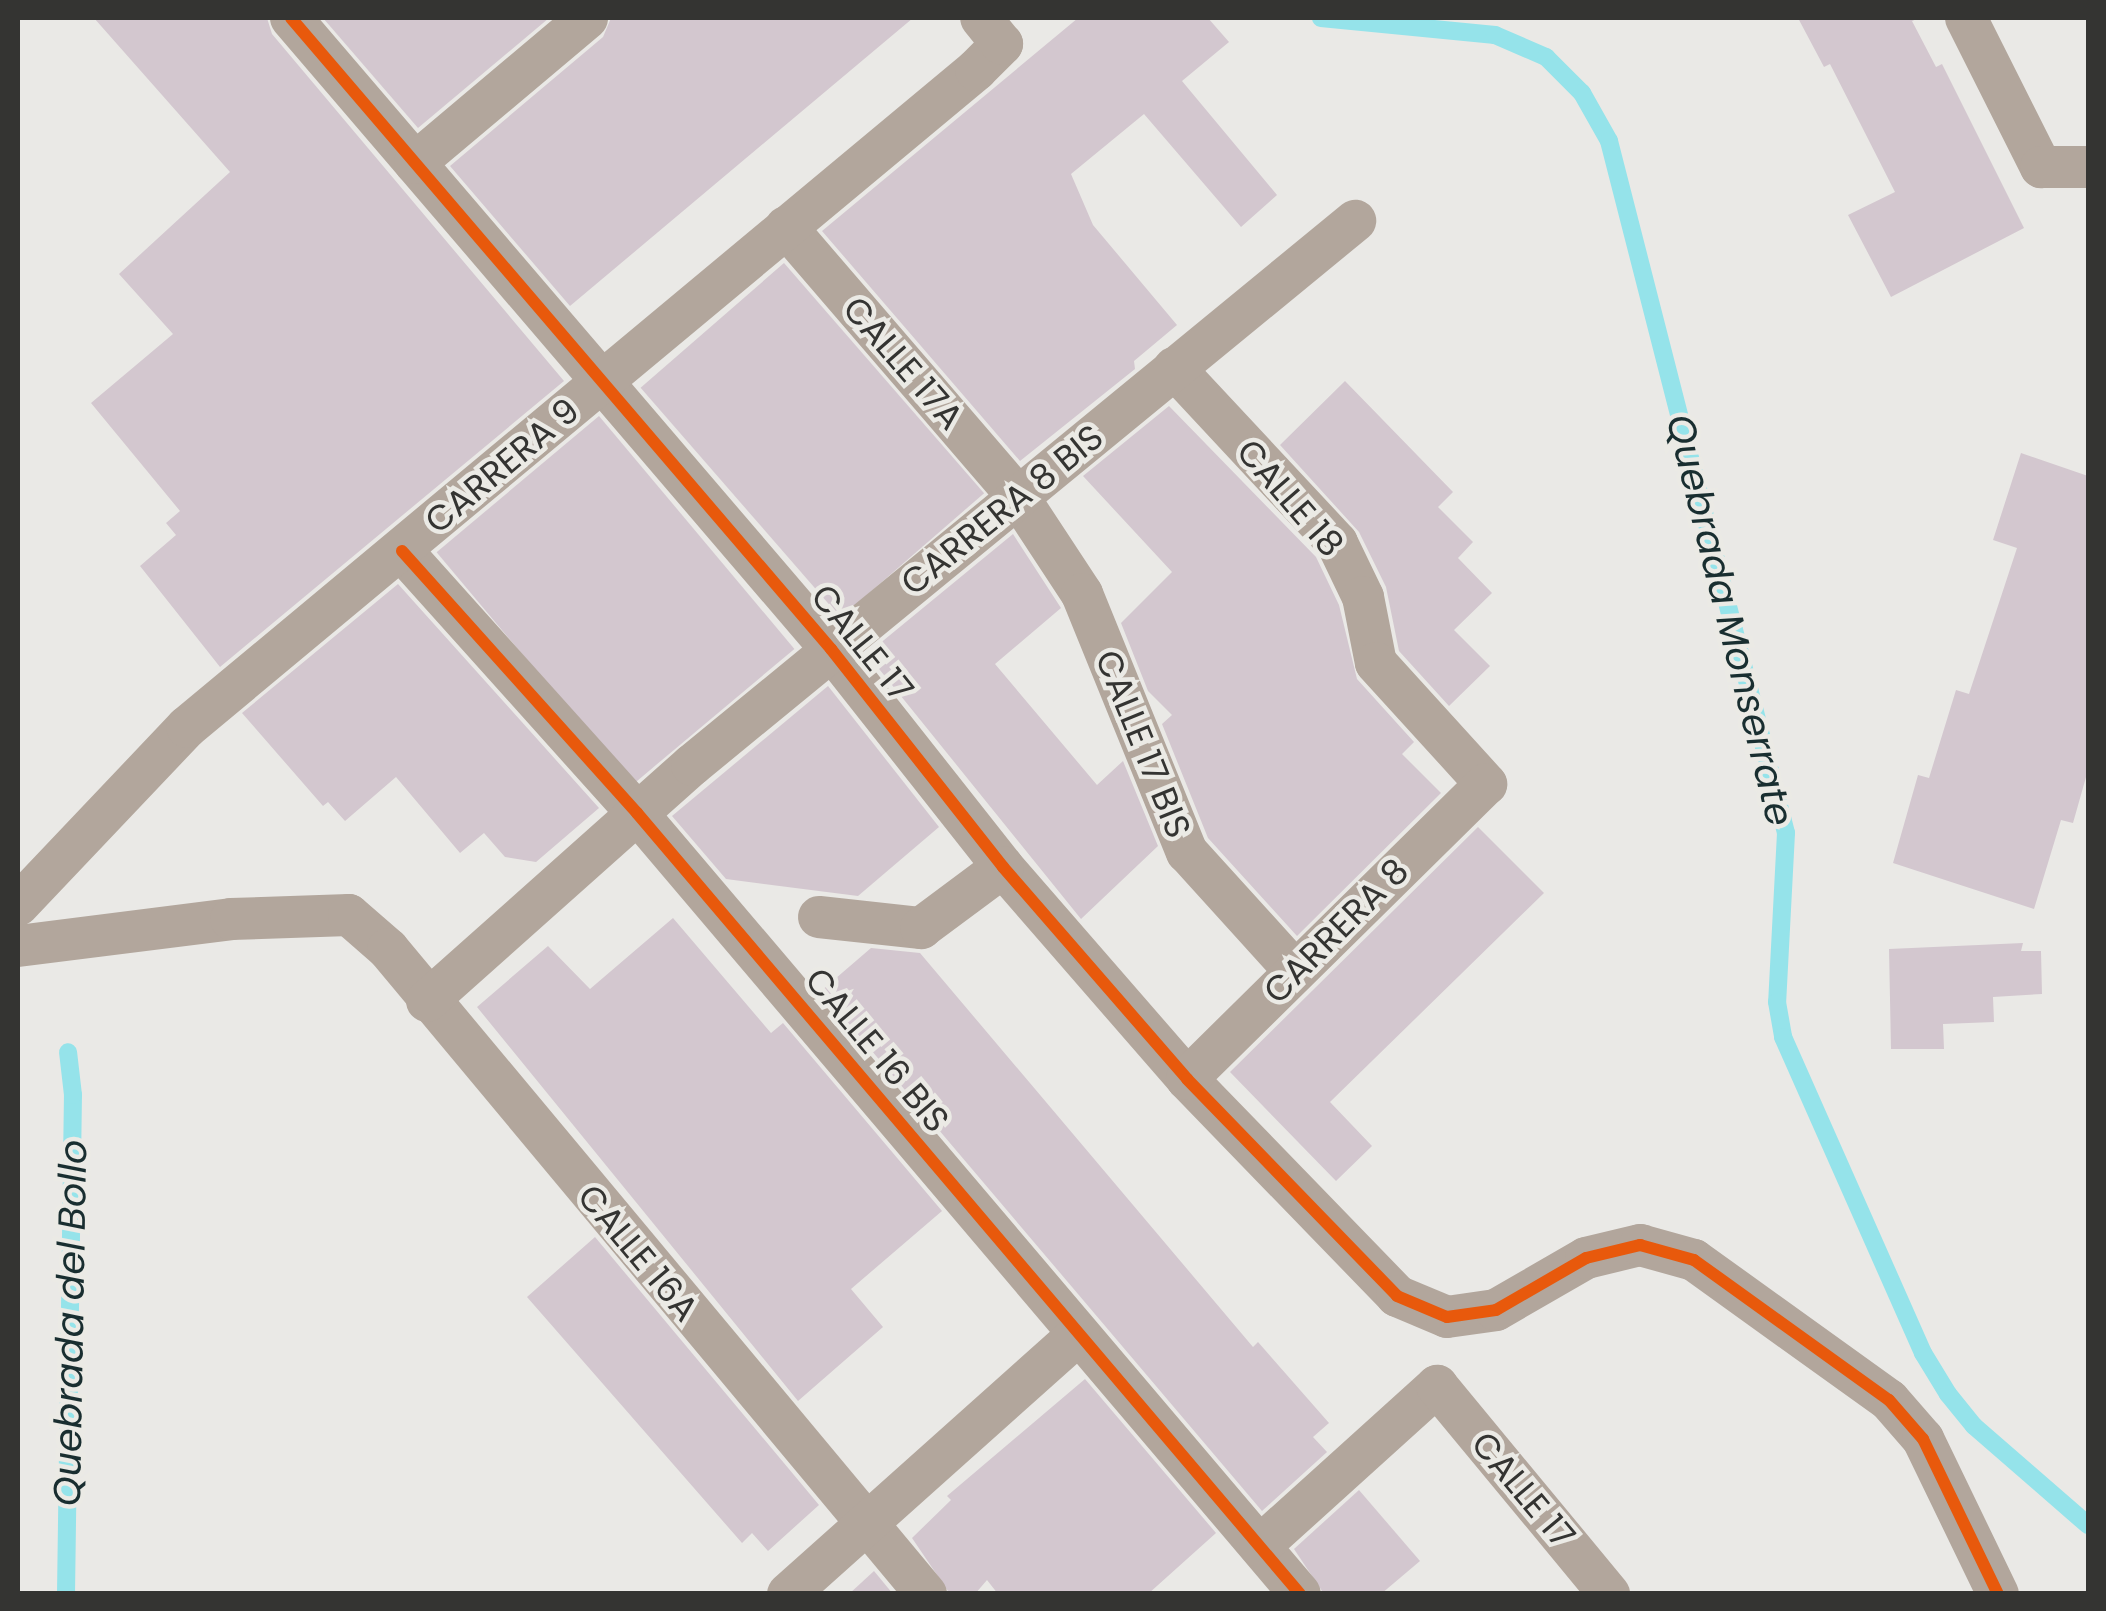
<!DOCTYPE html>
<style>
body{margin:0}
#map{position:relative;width:2106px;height:1611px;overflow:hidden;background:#eae9e6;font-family:Poppins,sans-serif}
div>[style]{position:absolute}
.stream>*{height:18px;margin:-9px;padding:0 9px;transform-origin:9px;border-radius:9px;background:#95e3ea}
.building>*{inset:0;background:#d3c7cf;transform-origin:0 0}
.street>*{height:42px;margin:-21px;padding:0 21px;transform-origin:21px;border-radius:21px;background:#b2a69c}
.cycleway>*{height:12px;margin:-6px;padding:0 6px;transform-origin:6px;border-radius:6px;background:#e8590c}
span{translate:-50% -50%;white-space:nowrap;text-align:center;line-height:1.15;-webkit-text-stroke:9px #ebeae5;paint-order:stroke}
.street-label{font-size:35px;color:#343432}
.water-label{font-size:38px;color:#192e30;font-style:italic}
.frame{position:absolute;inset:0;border:20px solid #343432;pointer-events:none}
</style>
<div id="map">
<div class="stream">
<i style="left:1321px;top:18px;width:175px;rotate:5.6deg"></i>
<i style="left:1495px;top:35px;width:56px;rotate:23.3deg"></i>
<i style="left:1546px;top:57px;width:51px;rotate:45deg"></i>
<i style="left:1582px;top:93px;width:55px;rotate:60.6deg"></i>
<i style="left:1609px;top:141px;width:714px;rotate:75.65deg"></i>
<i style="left:1786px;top:833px;width:169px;rotate:93deg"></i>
<i style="left:1777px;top:1002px;width:36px;rotate:80deg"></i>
<i style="left:1783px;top:1037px;width:346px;rotate:66.1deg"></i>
<i style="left:1923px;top:1353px;width:48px;rotate:58.6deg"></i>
<i style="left:1948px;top:1394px;width:41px;rotate:50.9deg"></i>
<i style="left:1974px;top:1426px;width:151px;rotate:41deg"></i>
<i style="left:66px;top:1594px;width:499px;rotate:-89.2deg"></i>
<i style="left:73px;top:1095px;width:43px;rotate:-96.6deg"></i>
</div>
<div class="building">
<i style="clip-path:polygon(94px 18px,267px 18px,272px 34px,564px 381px,220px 667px,140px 566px,176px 535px,166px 523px,180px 511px,91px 403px,173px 334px,119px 274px,230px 172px)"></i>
<i style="clip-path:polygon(323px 18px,549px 18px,418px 128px)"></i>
<i style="clip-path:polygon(611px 18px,913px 18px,570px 306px,450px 166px,603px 37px)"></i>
<i style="clip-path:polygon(1078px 18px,1208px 18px,1229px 42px,1182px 81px,1277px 195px,1241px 227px,1144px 114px,1071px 174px,1093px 225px,1177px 325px,1134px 361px,1135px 369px,1020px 461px,822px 231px)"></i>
<i style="clip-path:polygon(1798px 18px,1919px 18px,1912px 21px,1936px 67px,1942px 64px,2024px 228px,1891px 297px,1848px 215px,1895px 192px,1830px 64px,1824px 67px)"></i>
<i style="left:784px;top:263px;width:305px;height:190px;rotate:49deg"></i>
<i style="clip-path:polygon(1345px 381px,1453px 492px,1438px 507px,1473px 542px,1458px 558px,1492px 593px,1454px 630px,1490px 666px,1449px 706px,1399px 651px,1386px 587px,1359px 532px,1280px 445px)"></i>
<i style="clip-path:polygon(1169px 406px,1316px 557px,1339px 605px,1357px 679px,1414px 742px,1402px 754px,1441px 793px,1297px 936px,1208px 838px,1162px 724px,1172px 715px,1148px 691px,1121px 623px,1172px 572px,1083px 476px)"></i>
<i style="left:599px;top:416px;width:304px;height:212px;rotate:50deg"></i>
<i style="clip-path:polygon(2021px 453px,2088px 476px,2088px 770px,2073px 823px,2061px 820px,2034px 909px,1893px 863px,1918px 775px,1929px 778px,1956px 690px,1969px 694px,2017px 548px,1993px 540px)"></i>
<i style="clip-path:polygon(1013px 534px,1061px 608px,995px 664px,1097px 785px,1123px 761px,1158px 846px,1081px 919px,867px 654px)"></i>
<i style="clip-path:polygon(398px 584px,599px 808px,536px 862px,505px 857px,484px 833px,460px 853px,396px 777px,345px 821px,328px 802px,323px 806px,242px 713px)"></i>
<i style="clip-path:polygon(828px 686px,939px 827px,858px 896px,726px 879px,672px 816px)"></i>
<i style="clip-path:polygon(1478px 827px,1544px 893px,1330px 1102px,1372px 1146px,1336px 1181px,1230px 1072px)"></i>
<i style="clip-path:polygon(673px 918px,771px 1033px,783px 1023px,942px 1211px,851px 1289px,883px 1327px,798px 1401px,477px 1007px,548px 946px,590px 989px)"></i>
<i style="clip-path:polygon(2023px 943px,2021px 951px,2041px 951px,2042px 994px,1993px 997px,1994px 1022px,1943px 1024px,1944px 1049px,1891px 1049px,1889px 949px)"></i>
<i style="clip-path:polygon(871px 948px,920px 953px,1253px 1347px,1258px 1342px,1329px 1423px,1313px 1437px,1327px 1452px,1262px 1511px,821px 991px)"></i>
<i style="clip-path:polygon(595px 1237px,819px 1505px,768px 1551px,752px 1533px,742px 1543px,527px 1297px)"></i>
<i style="clip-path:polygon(1085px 1379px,1216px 1533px,1148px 1594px,998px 1594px,987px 1580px,975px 1594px,950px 1594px,912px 1538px,951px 1500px,947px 1496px)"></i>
<i style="clip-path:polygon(1359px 1490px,1420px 1561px,1381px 1594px,1324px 1594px,1294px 1549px)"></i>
<i style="clip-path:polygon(874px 1571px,893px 1594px,849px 1594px)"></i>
</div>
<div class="street">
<i style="left:291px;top:18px;width:831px;rotate:49.44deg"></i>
<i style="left:831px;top:649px;width:278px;rotate:51.7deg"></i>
<i style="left:1003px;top:867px;width:281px;rotate:49deg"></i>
<i style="left:1187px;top:1079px;width:302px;rotate:45.9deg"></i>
<i style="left:1397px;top:1296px;width:54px;rotate:22.8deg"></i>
<i style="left:1447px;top:1317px;width:49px;rotate:-8.1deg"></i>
<i style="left:1496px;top:1310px;width:104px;rotate:-30deg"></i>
<i style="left:1586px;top:1258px;width:56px;rotate:-13.5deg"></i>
<i style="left:1640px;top:1245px;width:56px;rotate:15.5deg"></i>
<i style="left:1694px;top:1260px;width:240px;rotate:35.7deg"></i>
<i style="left:1889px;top:1400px;width:52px;rotate:48.9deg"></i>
<i style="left:1923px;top:1439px;width:172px;rotate:64.2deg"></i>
<i style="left:1966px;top:18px;width:167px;rotate:63.3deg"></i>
<i style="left:2041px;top:167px;width:47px"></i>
<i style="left:415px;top:163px;width:225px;rotate:-40.1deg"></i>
<i style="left:786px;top:227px;width:357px;rotate:49.3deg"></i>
<i style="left:1019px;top:498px;width:115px;rotate:56.7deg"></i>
<i style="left:1082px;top:594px;width:279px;rotate:67.9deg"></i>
<i style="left:1187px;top:852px;width:161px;rotate:47.8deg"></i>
<i style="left:1174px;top:368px;width:239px;rotate:47deg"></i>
<i style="left:1337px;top:543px;width:60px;rotate:64.3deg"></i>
<i style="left:1363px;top:597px;width:67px;rotate:78.9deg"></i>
<i style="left:1376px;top:663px;width:164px;rotate:47.7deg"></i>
<i style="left:1486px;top:784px;width:420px;rotate:135.4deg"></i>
<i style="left:402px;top:551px;width:352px;rotate:48.1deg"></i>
<i style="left:637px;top:813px;width:1024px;rotate:49.67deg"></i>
<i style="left:18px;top:905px;width:245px;rotate:-46.5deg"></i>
<i style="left:187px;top:727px;width:1027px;rotate:-39.78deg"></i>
<i style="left:976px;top:70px;width:37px;rotate:-45deg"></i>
<i style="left:1002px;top:44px;width:33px;rotate:-129deg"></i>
<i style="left:819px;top:917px;width:103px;rotate:6.2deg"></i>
<i style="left:921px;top:928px;width:102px;rotate:-36.6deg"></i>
<i style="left:18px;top:946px;width:215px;rotate:-7.2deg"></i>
<i style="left:231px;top:919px;width:118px;rotate:-1.9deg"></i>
<i style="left:349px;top:915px;width:52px;rotate:41.1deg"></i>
<i style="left:388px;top:949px;width:840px;rotate:50.17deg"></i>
<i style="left:427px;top:1001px;width:355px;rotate:-41.7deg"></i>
<i style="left:692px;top:765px;width:858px;rotate:-39.37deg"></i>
<i style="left:1260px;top:1546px;width:239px;rotate:-42.1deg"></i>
<i style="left:1437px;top:1386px;width:270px;rotate:50.4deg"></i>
<i style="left:788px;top:1594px;width:390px;rotate:-41.8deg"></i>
</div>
<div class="cycleway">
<i style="left:291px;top:18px;width:831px;rotate:49.44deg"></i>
<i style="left:831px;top:649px;width:278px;rotate:51.7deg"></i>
<i style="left:1003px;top:867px;width:281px;rotate:49deg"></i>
<i style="left:1187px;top:1079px;width:302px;rotate:45.9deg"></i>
<i style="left:1397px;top:1296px;width:54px;rotate:22.8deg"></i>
<i style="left:1447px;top:1317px;width:49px;rotate:-8.1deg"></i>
<i style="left:1496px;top:1310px;width:104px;rotate:-30deg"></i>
<i style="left:1586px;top:1258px;width:56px;rotate:-13.5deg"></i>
<i style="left:1640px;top:1245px;width:56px;rotate:15.5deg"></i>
<i style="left:1694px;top:1260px;width:240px;rotate:35.7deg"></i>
<i style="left:1889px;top:1400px;width:52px;rotate:48.9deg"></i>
<i style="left:1923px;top:1439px;width:172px;rotate:64.2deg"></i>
<i style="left:402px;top:551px;width:352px;rotate:48.1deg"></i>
<i style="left:637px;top:813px;width:1024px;rotate:49.67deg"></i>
</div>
<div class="street-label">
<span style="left:903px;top:363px;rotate:49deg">CALLE 17A</span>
<span style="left:502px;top:466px;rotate:-40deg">CARRERA 9</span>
<span style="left:1290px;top:498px;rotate:49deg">CALLE 18</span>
<span style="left:1002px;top:510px;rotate:-39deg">CARRERA 8 BIS</span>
<span style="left:862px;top:643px;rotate:51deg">CALLE 17</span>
<span style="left:1143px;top:744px;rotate:68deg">CALLE 17 BIS</span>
<span style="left:1336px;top:931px;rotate:-45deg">CARRERA 8</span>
<span style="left:877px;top:1050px;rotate:50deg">CALLE 16 BIS</span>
<span style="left:638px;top:1253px;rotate:50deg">CALLE 16A</span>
<span style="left:1523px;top:1490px;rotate:50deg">CALLE 17</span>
</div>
<div class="water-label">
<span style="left:1730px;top:620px;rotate:76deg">Quebrada Monserrate</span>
<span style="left:70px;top:1323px;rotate:-89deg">Quebrada del Bollo</span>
</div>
<div class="frame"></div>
</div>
